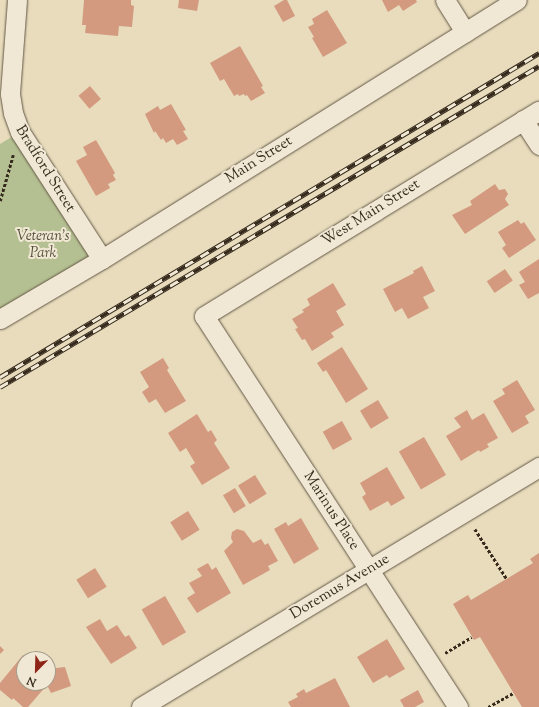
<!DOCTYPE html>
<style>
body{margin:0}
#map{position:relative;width:539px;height:707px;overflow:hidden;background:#e8dcbd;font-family:"Sorts Mill Goudy",serif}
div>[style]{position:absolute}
.green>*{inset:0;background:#b5c092}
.building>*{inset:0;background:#d39a7f;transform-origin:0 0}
.path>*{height:2.5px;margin-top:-1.25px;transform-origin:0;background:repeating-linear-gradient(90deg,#352a1c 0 3px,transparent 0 5px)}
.roads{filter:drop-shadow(0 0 1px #625644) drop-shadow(0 0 1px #625644)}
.minor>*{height:19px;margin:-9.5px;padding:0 9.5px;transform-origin:9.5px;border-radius:9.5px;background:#f0e8d4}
.rail>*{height:4.5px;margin-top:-2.25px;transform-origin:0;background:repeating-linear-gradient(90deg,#f0e8d4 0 9px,#352a1c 0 18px);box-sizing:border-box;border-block:1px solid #352a1c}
span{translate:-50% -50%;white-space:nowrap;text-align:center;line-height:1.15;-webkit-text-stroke:4px #f0e8d4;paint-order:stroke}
.street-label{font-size:15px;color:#352a1c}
.park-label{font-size:15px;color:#55503a;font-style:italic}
.north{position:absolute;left:16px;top:651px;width:40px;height:40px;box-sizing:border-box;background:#f0e8d4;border:1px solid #a59c8a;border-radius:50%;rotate:203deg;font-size:11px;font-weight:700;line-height:16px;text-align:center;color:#352a1c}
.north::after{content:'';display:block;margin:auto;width:14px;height:18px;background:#8f2418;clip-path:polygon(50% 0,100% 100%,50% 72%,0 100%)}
</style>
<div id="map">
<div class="green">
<i style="clip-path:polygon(20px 132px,102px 259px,0 319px,0 144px)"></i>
</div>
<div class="building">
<i style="clip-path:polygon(84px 0,131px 0,131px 5px,134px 6px,132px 27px,119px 26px,118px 36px,85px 33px,86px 25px,82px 25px)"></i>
<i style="clip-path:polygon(179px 0,199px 0,197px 11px,178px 8px)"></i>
<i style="clip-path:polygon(284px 0,287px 0,295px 16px,283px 22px,274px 6px)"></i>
<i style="clip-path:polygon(382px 0,416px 0,417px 2px,403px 11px,399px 5px,388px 12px)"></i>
<i style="clip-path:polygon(327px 10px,347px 43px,323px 57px,312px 38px,314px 37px,308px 27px,314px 24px,312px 19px)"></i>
<i style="clip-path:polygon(240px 46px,263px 86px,261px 87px,265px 93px,251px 101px,247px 95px,245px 96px,244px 94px,239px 96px,238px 94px,234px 96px,224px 79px,220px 81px,210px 63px)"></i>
<i style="left:90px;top:86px;width:17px;height:15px;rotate:50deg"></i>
<i style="clip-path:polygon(171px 104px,186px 130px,183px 131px,188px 139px,177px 145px,173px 139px,166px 143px,163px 138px,161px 140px,155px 131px,154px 133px,145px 114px,158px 106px,160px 110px)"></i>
<i style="clip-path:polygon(96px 140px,115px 173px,113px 175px,116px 180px,108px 184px,110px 188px,96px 196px,76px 161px,87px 155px,83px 147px)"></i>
<i style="clip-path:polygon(495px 184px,499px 190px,505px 189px,508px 194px,505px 199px,509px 205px,465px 234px,452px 215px,472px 205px,470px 201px)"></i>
<i style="clip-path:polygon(518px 220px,521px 224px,524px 222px,536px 240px,509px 258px,502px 248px,506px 245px,498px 232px)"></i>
<i style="clip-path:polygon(539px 259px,539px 293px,528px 299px,519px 285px,525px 282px,519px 272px)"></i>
<i style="clip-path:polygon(422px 266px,435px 291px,423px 297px,429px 308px,408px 319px,402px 308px,395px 312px,383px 289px,414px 273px,413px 271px)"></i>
<i style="left:505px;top:269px;width:14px;height:22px;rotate:56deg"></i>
<i style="clip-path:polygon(333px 283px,346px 305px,336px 311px,344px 325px,331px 333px,334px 337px,312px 351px,305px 339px,302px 340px,295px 329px,298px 328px,292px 319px,304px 312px,302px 310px,310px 305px,307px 299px)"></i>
<i style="clip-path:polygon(342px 347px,368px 389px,346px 403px,326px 370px,323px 372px,317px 363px)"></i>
<i style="clip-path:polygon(163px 358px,169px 368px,167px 370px,186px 401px,165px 413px,156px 399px,149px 403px,142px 392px,149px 387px,140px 372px)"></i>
<i style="clip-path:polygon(517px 380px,535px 410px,525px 416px,529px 423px,512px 433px,493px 401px,505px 394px,502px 389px)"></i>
<i style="left:378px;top:400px;width:21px;height:21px;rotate:59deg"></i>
<i style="clip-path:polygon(467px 410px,472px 420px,484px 413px,498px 438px,487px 444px,489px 447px,480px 452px,479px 450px,461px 461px,446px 436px,461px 427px,454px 418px)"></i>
<i style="clip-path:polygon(197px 414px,208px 432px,211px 430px,217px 440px,214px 443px,230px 468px,202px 485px,190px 466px,195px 463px,186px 448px,180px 452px,168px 433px)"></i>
<i style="left:342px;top:421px;width:21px;height:22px;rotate:61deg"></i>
<i style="left:424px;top:437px;width:44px;height:29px;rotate:60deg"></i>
<i style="clip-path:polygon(387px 467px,405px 498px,391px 506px,388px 501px,370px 511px,362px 497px,366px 494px,360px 483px)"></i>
<i style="left:255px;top:475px;width:22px;height:20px;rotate:58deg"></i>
<i style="left:235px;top:488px;width:21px;height:14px;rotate:59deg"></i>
<i style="left:188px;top:511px;width:22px;height:21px;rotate:58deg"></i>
<i style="clip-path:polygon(301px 518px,319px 549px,294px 564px,274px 529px,286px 522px,288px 526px)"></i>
<i style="clip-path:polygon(237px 529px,244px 531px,253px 543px,261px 539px,265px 545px,268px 543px,278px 561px,268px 566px,270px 570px,243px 585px,224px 551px,233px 542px,231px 538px,232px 532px)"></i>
<i style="clip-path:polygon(539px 553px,539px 707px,522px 707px,480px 637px,474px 640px,453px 604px,468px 595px,471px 600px,533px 563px,530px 559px)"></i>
<i style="clip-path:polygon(208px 563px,212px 570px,216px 567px,231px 593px,197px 613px,187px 598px,195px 593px,189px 583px,202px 576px,197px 569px)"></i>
<i style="left:95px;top:568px;width:22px;height:22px;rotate:58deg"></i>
<i style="left:165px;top:596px;width:42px;height:27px;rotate:60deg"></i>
<i style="clip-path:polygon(100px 619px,107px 631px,117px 625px,125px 637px,129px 635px,137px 648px,111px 664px,86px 627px)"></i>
<i style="clip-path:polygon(387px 639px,405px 669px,389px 678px,387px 675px,373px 683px,357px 657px)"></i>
<i style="clip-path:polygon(0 646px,4px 650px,0 654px)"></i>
<i style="clip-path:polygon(23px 655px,27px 659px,24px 659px,24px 683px,48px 683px,48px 669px,65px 667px,71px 686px,51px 693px,47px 685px,28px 707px,23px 707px,13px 698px,12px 700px,0 690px,0 683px)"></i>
<i style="clip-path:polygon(335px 678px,350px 707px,291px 707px,288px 702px,298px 697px,296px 694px,304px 689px,306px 693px)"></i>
<i style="clip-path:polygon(418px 690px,424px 702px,415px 707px,404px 707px,400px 700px)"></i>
</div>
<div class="path">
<i style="left:0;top:201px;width:48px;rotate:-74.2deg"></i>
<i style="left:475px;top:529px;width:59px;rotate:57.4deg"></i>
<i style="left:445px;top:653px;width:31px;rotate:-31deg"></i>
<i style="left:488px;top:707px;width:29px;rotate:-29deg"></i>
</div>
<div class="roads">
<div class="minor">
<i style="left:17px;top:0;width:94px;rotate:94.3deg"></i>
<i style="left:10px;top:94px;width:19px;rotate:81deg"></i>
<i style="left:13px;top:113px;width:20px;rotate:70deg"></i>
<i style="left:20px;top:132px;width:151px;rotate:57.2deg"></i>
<i style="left:445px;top:0;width:38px;rotate:58deg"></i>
<i style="left:523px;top:120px;width:30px;rotate:57deg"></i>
<i style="left:0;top:319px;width:118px;rotate:-30.5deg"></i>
<i style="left:102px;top:259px;width:489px;rotate:-32deg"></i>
<i style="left:141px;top:707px;width:465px;rotate:-31.1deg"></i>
<i style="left:458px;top:707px;width:466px;rotate:-123deg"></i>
<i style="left:204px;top:316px;width:393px;rotate:-31.5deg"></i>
</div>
</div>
<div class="rail">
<i style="left:0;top:377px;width:629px;rotate:-31.01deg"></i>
<i style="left:0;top:387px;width:627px;rotate:-30.78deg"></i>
</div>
<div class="street-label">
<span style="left:259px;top:160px;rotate:-32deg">Main Street</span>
<span style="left:45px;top:169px;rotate:58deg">Bradford Street</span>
<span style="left:371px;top:213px;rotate:-32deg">West Main Street</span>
<span style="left:331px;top:511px;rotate:57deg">Marinus Place</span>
<span style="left:340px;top:587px;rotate:-31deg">Doremus Avenue</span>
</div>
<div class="park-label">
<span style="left:43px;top:245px">Veteran's<br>Park</span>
</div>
<div class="north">N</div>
</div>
